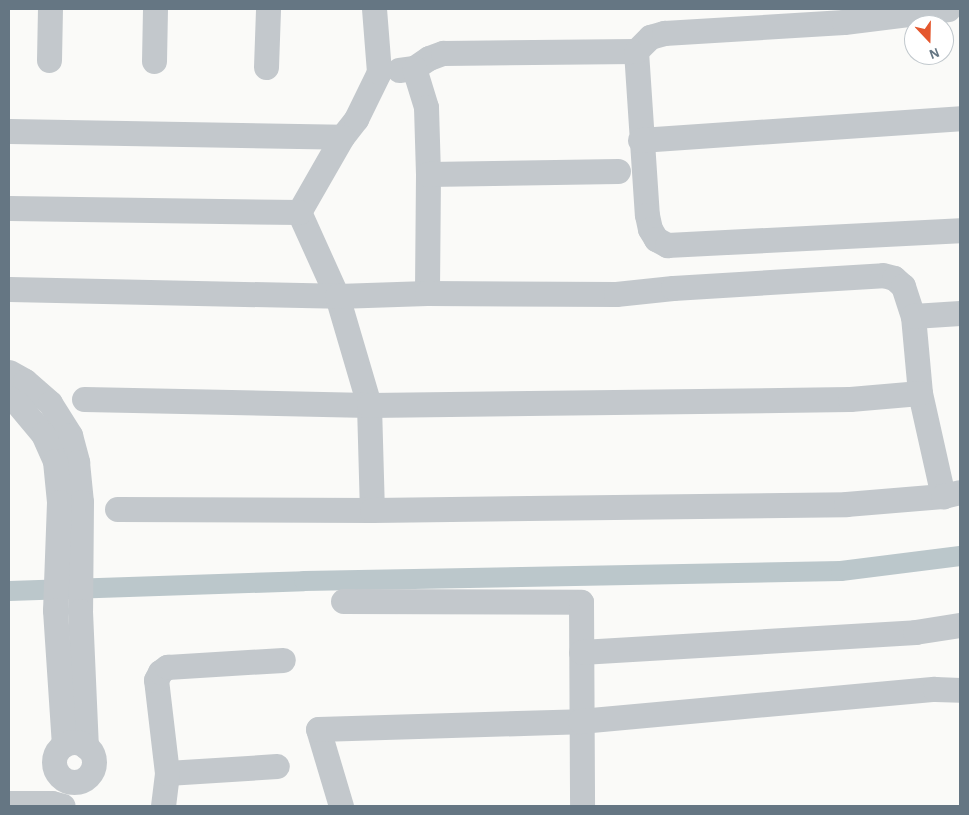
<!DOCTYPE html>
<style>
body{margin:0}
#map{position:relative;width:969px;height:815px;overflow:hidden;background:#fafaf8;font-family:"Alegreya Sans",sans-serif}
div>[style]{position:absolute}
.canal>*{height:20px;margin:-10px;padding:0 10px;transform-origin:10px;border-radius:10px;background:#bbc7cb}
.minor>*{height:25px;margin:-12.5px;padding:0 12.5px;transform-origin:12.5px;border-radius:12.5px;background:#c3c8cc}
.minor>.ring{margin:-12.5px;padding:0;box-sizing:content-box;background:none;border:25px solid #c3c8cc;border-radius:50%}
span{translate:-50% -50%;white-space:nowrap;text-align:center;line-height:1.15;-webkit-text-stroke:5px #fff;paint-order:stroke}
.frame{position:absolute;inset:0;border:10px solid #657683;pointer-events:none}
.north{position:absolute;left:904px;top:15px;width:50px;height:50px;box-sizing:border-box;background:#fff;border:1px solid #c1c8cd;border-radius:50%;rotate:159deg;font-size:14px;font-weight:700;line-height:20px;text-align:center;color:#657683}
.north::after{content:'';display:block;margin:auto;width:18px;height:22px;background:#e4572e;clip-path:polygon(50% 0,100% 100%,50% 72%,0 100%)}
</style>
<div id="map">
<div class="canal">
<i style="left:9px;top:591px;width:295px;rotate:-1.9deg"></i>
<i style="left:304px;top:581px;width:537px;rotate:-1.07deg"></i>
<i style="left:841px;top:571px;width:120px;rotate:-7.2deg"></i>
</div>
<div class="minor">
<i style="left:636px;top:51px;width:164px;rotate:86.2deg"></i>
<i style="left:647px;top:215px;width:14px;rotate:78deg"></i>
<i style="left:650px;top:229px;width:12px;rotate:59deg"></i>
<i style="left:656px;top:239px;width:13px;rotate:29deg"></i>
<i style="left:667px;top:245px;width:293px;rotate:-2.9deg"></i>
<i style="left:49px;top:60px;width:51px;rotate:-88.9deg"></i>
<i style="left:154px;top:61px;width:52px;rotate:-88.9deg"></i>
<i style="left:266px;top:67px;width:58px;rotate:-88deg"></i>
<i style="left:414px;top:68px;width:18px;rotate:-34deg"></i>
<i style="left:429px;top:58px;width:15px;rotate:-20deg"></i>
<i style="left:443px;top:53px;width:193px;rotate:-0.6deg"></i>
<i style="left:636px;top:51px;width:20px;rotate:-45deg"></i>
<i style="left:650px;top:37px;width:15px;rotate:-16deg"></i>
<i style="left:664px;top:33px;width:180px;rotate:-3.5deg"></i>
<i style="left:844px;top:22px;width:105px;rotate:-7.1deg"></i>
<i style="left:399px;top:70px;width:15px;rotate:-8deg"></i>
<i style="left:414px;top:68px;width:41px;rotate:72.9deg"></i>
<i style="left:426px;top:107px;width:67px;rotate:88.3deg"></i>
<i style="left:428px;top:174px;width:119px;rotate:90.5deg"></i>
<i style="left:9px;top:131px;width:333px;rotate:1deg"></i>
<i style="left:342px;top:137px;width:23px;rotate:-52deg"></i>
<i style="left:356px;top:119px;width:52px;rotate:-63.9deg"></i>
<i style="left:379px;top:72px;width:63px;rotate:-94.5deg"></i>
<i style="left:342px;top:137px;width:86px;rotate:119.8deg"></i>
<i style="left:299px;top:212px;width:92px;rotate:65.7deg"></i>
<i style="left:337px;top:296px;width:114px;rotate:73.6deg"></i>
<i style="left:369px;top:405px;width:105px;rotate:88.4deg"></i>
<i style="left:640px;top:140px;width:321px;rotate:-3.9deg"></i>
<i style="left:428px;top:174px;width:190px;rotate:-0.9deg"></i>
<i style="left:9px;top:208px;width:290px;rotate:0.8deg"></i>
<i style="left:9px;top:289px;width:328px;rotate:1.2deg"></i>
<i style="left:337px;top:296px;width:90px;rotate:-1.9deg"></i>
<i style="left:427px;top:293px;width:189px;rotate:0.3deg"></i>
<i style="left:616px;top:294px;width:57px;rotate:-6deg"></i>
<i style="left:673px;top:288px;width:210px;rotate:-3.5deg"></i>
<i style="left:883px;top:275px;width:11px;rotate:15deg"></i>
<i style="left:894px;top:278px;width:12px;rotate:42deg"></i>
<i style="left:903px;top:286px;width:32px;rotate:72deg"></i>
<i style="left:913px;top:316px;width:77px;rotate:84.8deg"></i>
<i style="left:920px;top:393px;width:106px;rotate:77.4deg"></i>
<i style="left:913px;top:316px;width:47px;rotate:-3.7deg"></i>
<i style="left:9px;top:372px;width:18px;rotate:29deg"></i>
<i style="left:25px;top:381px;width:33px;rotate:41deg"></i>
<i style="left:50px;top:403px;width:38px;rotate:58deg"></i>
<i style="left:70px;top:435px;width:28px;rotate:75deg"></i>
<i style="left:77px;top:462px;width:40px;rotate:84.3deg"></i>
<i style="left:81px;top:502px;width:109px;rotate:90.5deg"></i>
<i style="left:80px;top:611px;width:136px;rotate:87.5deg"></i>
<i style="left:9px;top:398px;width:9px;rotate:32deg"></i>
<i style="left:17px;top:403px;width:40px;rotate:50deg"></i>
<i style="left:43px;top:434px;width:30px;rotate:66deg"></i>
<i style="left:55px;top:461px;width:41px;rotate:84.4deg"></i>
<i style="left:59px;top:502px;width:108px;rotate:92.1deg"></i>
<i style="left:55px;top:610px;width:135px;rotate:86.2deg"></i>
<i style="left:84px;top:399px;width:285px;rotate:1.2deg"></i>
<i style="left:369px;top:405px;width:481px;rotate:-0.7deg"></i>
<i style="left:850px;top:399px;width:70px;rotate:-4.9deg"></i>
<i style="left:117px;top:509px;width:255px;rotate:0.2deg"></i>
<i style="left:372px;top:510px;width:474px;rotate:-0.7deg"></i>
<i style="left:846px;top:504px;width:97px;rotate:-4.7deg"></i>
<i style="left:943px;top:496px;width:17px;rotate:-13deg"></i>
<i style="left:343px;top:601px;width:238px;rotate:0.2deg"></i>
<i style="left:581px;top:602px;width:204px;rotate:89.7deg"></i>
<i style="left:581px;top:652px;width:335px;rotate:-3.4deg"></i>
<i style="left:915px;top:632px;width:46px;rotate:-8.8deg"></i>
<i class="ring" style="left:54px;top:742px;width:15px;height:15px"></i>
<i style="left:167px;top:773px;width:110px;rotate:-3.6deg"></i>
<i style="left:9px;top:803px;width:43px"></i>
<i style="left:52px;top:803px;width:11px;rotate:15deg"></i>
<i style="left:163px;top:806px;width:33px;rotate:-83deg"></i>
<i style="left:167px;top:773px;width:94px;rotate:-96.7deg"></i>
<i style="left:156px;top:680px;width:9px;rotate:-63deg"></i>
<i style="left:160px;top:672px;width:9px;rotate:-36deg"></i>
<i style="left:167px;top:667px;width:116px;rotate:-3.5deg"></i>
<i style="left:341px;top:806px;width:80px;rotate:-106.6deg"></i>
<i style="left:318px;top:729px;width:262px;rotate:-1.7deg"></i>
<i style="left:580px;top:721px;width:356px;rotate:-5.2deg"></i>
<i style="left:935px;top:689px;width:25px;rotate:2deg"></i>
</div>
<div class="frame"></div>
<div class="north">N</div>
</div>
